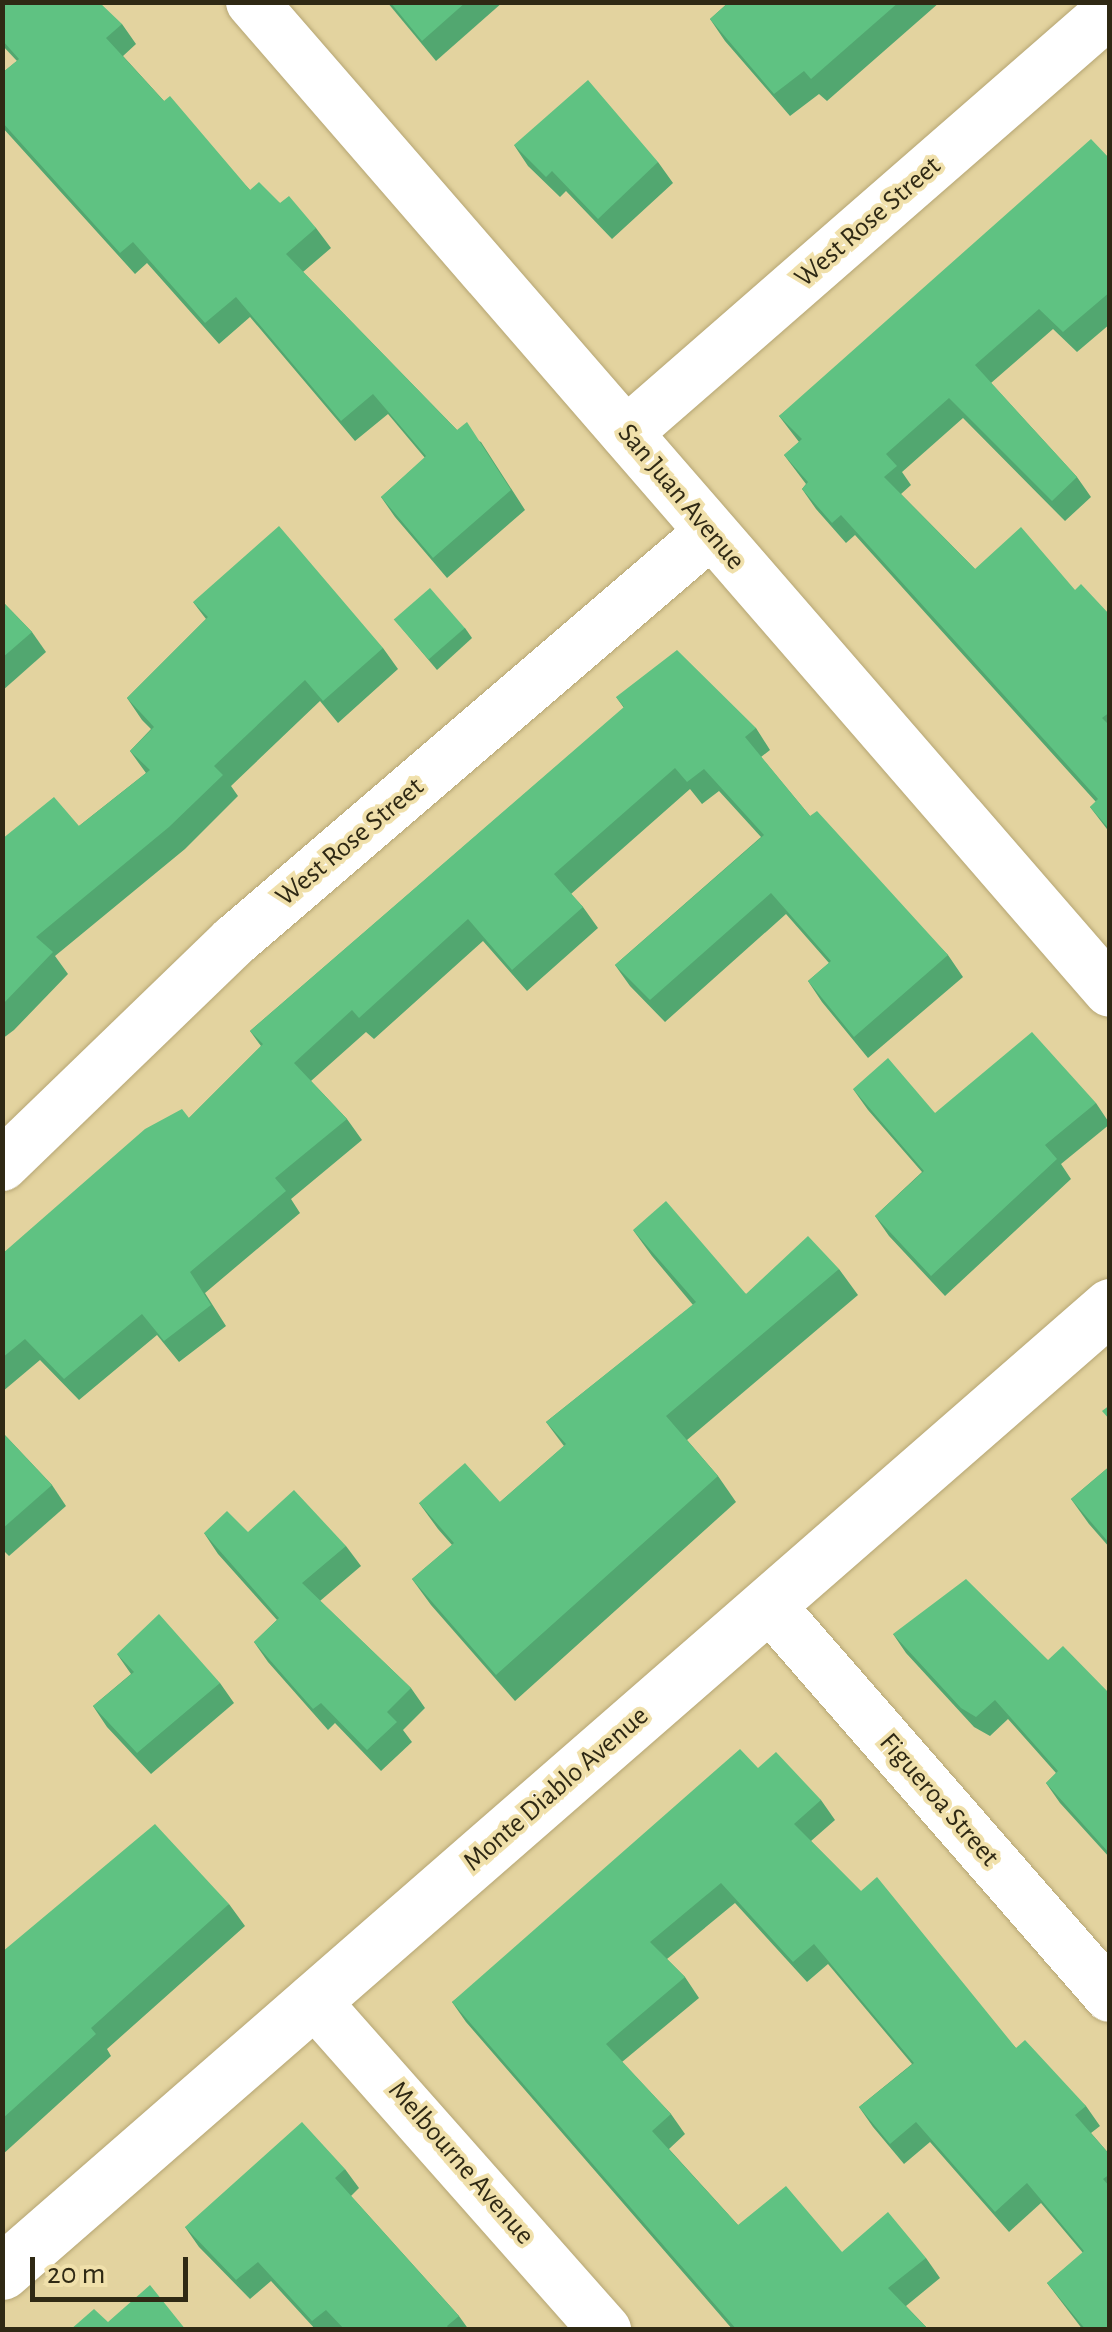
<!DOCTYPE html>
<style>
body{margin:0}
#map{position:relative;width:1112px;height:2332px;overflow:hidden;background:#e3d39f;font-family:"Alegreya Sans",sans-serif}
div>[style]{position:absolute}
.roads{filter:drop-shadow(0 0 2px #b5a573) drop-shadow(0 0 2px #b5a573)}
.minor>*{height:52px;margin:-26px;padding:0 26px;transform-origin:26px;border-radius:26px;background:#fff}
.tertiary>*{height:55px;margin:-27.5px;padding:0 27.5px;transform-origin:27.5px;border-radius:27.5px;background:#fff}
.wall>*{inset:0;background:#52a770}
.building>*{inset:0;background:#5fc282;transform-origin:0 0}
span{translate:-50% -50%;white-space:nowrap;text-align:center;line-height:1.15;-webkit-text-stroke:8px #f0e0ab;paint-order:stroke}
.street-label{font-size:28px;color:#2f2914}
.frame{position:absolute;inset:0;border:5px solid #2f2914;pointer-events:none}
.scale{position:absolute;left:30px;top:2257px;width:158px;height:45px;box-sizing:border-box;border:5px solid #2f2914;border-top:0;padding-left:12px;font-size:30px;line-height:35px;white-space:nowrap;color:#2f2914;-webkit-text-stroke:8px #f0e0ab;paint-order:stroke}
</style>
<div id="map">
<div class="roads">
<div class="minor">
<i style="left:252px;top:2px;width:1309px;rotate:49.06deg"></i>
<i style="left:626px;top:433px;width:642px;rotate:-41.09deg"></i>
<i style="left:2px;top:1165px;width:322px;rotate:-44deg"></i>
<i style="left:234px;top:941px;width:627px;rotate:-40.6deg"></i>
<i style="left:768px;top:1604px;width:520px;rotate:48.9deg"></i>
<i style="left:313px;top:2000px;width:441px;rotate:48.5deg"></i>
</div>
<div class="tertiary">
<i style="left:2px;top:2272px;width:1470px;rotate:-41.08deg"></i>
</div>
</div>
<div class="wall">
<i style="clip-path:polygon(2px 2px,122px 24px,136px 44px,123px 56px,164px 101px,250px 190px,280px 203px,316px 228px,331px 248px,303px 272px,457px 430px,481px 442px,525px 510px,447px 578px,395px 517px,381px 497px,425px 458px,388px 414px,355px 441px,250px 317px,219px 344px,147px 263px,135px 274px,2px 127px,2px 73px,17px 61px,2px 45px)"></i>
<i style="clip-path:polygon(387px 2px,503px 2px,436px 61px)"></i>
<i style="clip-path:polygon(729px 2px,940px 2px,827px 101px,819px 94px,790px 116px,725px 41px,710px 19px)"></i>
<i style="clip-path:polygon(514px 145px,658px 162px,673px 183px,612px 239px,566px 191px,560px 197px,528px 166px)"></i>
<i style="clip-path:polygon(1110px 159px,1110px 324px,1077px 352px,1053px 329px,991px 383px,1077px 477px,1091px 497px,1065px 521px,963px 418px,902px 472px,911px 485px,901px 494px,975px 569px,1075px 590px,1110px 615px,1110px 833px,1090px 807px,1096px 802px,855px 535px,846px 543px,816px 509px,802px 489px,806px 484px,784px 455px,799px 442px,779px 416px)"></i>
<i style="clip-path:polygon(2px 601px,32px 632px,46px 652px,2px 691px)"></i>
<i style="clip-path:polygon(193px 602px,383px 648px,398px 669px,338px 723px,320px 701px,231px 786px,238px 796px,185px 849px,55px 956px,68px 974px,14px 1030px,2px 1039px,2px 839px,79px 826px,146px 773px,130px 751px,151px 729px,142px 720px,127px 698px,206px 619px)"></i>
<i style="clip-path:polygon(394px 619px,465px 628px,472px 638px,437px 670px)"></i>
<i style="clip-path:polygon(616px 697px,756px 728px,770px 750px,761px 757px,810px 816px,948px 955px,963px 977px,868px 1058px,822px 1002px,808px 981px,829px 963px,786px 914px,665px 1022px,630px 986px,615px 965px,761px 837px,719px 791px,702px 804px,690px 789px,571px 894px,583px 907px,598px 928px,527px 991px,483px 941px,374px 1039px,366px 1032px,311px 1081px,347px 1119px,362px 1140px,291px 1199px,300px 1213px,205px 1293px,226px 1326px,179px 1362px,157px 1335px,79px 1400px,40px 1360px,2px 1392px,2px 1254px,189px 1118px,261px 1046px,250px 1031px,624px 708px)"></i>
<i style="clip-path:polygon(853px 1089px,935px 1113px,1096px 1103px,1110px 1124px,1061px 1164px,1071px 1179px,945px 1296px,889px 1236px,875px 1216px,922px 1172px,868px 1110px)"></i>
<i style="clip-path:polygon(633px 1230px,746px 1294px,839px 1269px,858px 1295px,687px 1440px,718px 1476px,736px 1502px,515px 1701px,431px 1605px,412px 1579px,452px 1545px,438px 1529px,419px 1503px,500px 1502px,564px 1446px,546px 1422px,693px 1305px,652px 1256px)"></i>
<i style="clip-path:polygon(2px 1432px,52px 1485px,66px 1506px,9px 1556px,2px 1549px)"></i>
<i style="clip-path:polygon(1110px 1466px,1110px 1548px,1089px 1524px,1071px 1499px)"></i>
<i style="clip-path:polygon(248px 1532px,346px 1546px,361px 1566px,320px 1601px,411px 1688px,425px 1708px,403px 1730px,412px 1742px,381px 1771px,335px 1723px,328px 1730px,268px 1662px,254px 1642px,277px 1620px,218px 1554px,204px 1533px)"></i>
<i style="clip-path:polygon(893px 1634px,1048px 1660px,1110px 1694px,1110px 1858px,1060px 1803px,1046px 1783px,1056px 1773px,1008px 1719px,990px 1736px,974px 1727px,906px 1653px)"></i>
<i style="clip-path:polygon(117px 1654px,220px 1683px,234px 1703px,151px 1774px,107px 1727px,93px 1706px,131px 1674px)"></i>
<i style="clip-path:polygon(758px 1768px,821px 1800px,835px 1820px,811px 1841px,1016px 2048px,1086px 2106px,1100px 2126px,1091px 2133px,1110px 2155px,1110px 2330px,1083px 2330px,1047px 2283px,1083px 2253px,1041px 2203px,1009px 2232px,930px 2142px,904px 2164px,873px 2127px,859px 2107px,912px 2064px,828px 1964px,807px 1982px,735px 1903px,667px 1959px,685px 1977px,699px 1998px,622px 2062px,671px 2114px,685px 2134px,669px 2149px,738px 2225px,842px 2252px,926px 2258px,940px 2278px,906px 2306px,929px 2330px,733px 2330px,466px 2022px,452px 2002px)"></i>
<i style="clip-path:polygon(229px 1904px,245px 1926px,107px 2049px,111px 2056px,2px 2155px,2px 1952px)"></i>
<i style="clip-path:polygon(345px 2169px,359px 2188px,351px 2196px,459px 2316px,469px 2330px,316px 2330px,271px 2281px,250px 2299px,199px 2247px,185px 2227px)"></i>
</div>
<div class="building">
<i style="clip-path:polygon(2px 2px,99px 2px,122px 24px,106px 38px,164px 101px,170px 96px,250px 190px,259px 182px,280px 203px,289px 196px,316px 228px,286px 254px,457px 430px,467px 422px,511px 490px,433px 558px,381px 497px,426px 456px,373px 394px,341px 421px,236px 297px,205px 323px,133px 242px,120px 253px,2px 122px,2px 73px,19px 59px,2px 40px)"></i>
<i style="clip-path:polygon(390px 2px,466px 2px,422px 41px)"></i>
<i style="clip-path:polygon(729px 2px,899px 2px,811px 79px,804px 71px,774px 94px,710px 19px)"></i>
<i style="clip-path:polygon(588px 80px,658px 162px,598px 219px,552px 171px,546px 177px,514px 145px)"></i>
<i style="clip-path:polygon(1091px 139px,1110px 159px,1110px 292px,1063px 332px,1039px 309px,975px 365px,1077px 477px,1052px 501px,949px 398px,886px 454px,897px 466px,884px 477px,975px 569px,1021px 527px,1075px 590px,1081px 584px,1110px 615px,1110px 712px,1102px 718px,1110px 726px,1110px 830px,1090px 807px,1098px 799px,841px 515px,832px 523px,802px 489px,808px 482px,784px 455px,802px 439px,779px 416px)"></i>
<i style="clip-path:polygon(279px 526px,383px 648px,323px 701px,305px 680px,214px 766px,223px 775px,169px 827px,36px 937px,53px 952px,2px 1005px,2px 839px,54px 797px,79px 826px,150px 770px,130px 751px,154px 727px,127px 698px,208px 617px,193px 602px)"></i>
<i style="left:430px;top:588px;width:53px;height:48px;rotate:49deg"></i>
<i style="clip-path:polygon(2px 601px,32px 632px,2px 658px)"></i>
<i style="clip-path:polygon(677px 650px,756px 728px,745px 737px,810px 816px,817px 811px,948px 955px,854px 1037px,808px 981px,831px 961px,771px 893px,650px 1000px,615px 965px,764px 835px,704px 769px,687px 782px,675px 768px,554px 874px,583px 907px,512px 970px,468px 919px,359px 1018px,352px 1010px,294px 1063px,347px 1119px,275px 1178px,286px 1191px,190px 1272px,211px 1305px,164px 1341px,142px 1314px,64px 1379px,25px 1339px,2px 1358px,2px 1254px,145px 1129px,182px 1109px,189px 1118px,263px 1044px,250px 1031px,624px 707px,616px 697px)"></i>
<i style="clip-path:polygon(1032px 1032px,1096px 1103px,1045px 1145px,1057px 1159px,931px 1276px,875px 1216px,924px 1171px,853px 1089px,888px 1058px,935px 1113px)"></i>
<i style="clip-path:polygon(666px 1201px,746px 1294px,808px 1236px,839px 1269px,666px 1416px,718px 1476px,496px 1675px,412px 1579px,454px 1543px,419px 1503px,465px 1463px,500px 1502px,566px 1444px,546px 1422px,696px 1302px,633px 1230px)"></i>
<i style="clip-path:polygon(1110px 1405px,1110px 1420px,1102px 1411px)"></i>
<i style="clip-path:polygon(2px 1432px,52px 1485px,2px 1529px)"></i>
<i style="clip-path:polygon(1110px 1466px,1110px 1544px,1071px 1499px)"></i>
<i style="clip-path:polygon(294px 1490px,346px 1546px,302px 1583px,411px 1688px,387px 1712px,397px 1722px,367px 1750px,321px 1703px,313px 1709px,254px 1642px,279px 1618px,204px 1533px,227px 1511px,248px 1532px)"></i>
<i style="clip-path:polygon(966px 1579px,1048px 1660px,1063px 1646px,1110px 1694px,1110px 1854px,1046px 1783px,1058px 1771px,995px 1700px,976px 1717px,961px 1708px,893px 1634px)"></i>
<i style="clip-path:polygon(159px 1614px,220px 1683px,137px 1753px,93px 1706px,134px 1672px,117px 1654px)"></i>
<i style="clip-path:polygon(740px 1749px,758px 1768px,776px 1752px,821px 1800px,794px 1824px,861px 1891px,877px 1877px,1016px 2048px,1025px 2040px,1086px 2106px,1075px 2115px,1110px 2155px,1110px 2174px,1103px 2179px,1110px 2187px,1110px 2330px,1086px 2330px,1047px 2283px,1084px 2251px,1027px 2183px,995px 2212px,916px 2122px,890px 2144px,859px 2107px,914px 2063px,814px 1944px,793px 1962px,721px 1883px,650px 1942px,685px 1977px,606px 2044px,671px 2114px,652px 2131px,738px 2225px,786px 2186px,842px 2252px,888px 2212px,926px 2258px,888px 2288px,929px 2330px,737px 2330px,452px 2002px)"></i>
<i style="clip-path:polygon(155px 1824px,229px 1904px,91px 2028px,96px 2034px,2px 2119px,2px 1952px)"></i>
<i style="clip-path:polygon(302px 2122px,345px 2169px,335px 2178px,459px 2316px,447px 2326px,450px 2330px,345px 2330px,326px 2310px,312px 2321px,258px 2262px,236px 2280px,185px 2227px)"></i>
<i style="clip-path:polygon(150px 2285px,186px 2330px,70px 2330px,94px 2309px,108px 2322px)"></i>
</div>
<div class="street-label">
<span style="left:868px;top:222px;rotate:-41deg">West Rose Street</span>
<span style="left:681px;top:497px;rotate:50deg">San Juan Avenue</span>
<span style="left:350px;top:842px;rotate:-40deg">West Rose Street</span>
<span style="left:556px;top:1789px;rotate:-41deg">Monte Diablo Avenue</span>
<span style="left:939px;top:1800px;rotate:49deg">Figueroa Street</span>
<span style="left:461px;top:2163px;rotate:49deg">Melbourne Avenue</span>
</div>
<div class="frame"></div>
<div class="scale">20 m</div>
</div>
